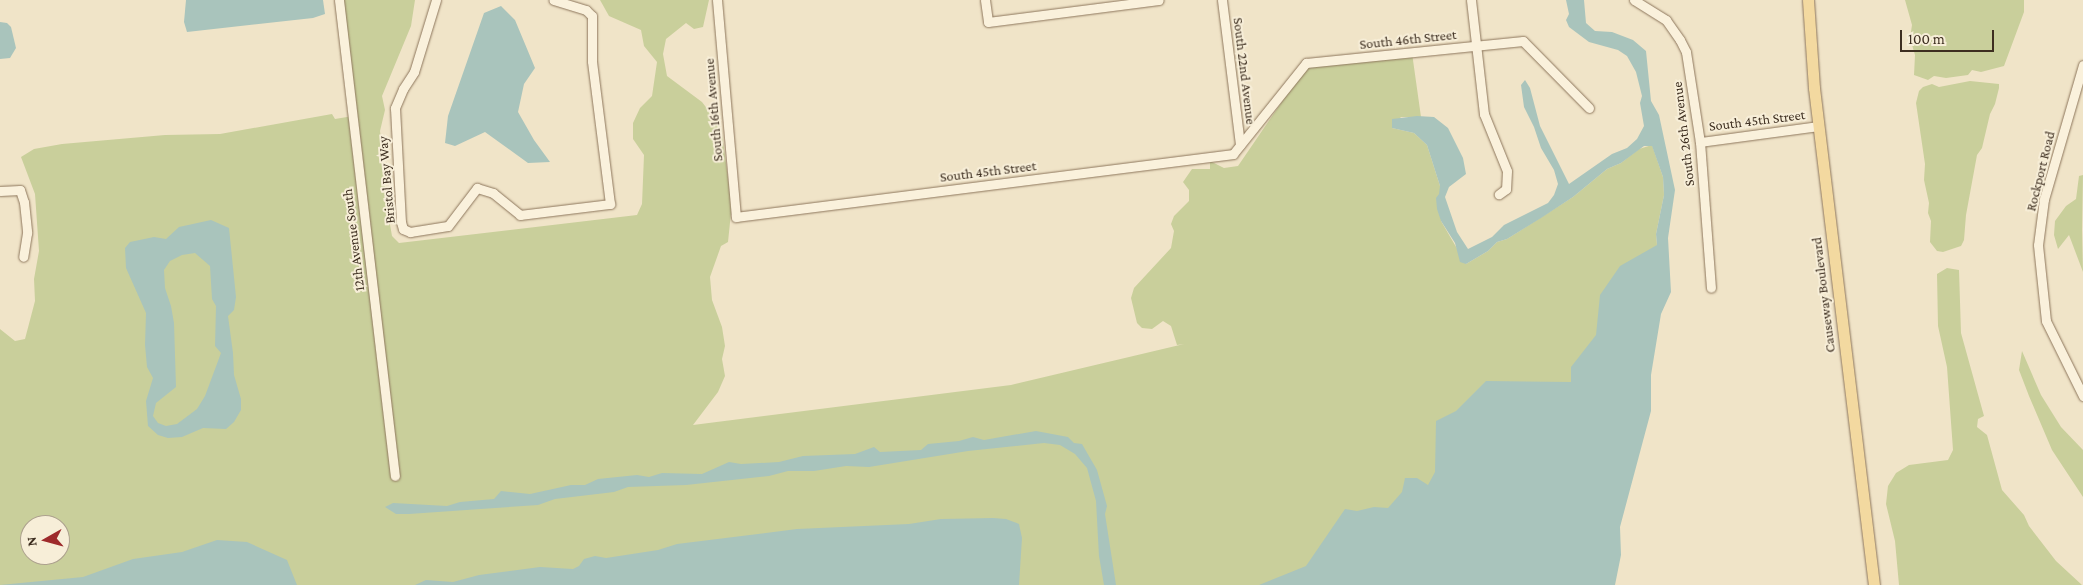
<!DOCTYPE html>
<style>
body{margin:0}
#map{position:relative;width:2083px;height:585px;overflow:hidden;background:#f0e4c8;font-family:"Crimson Pro",serif}
div>[style]{position:absolute}
.green>*{inset:0;background:#c9cf9b}
.water>*{inset:0;background:#a9c4bc}
.roads{filter:drop-shadow(0 0 1px #8d765c) drop-shadow(0 0 1px #8d765c)}
.minor>*{height:9px;margin:-4.5px;padding:0 4.5px;transform-origin:4.5px;border-radius:4.5px;background:#faf1dc}
.major>*{height:11px;margin:-5.5px;padding:0 5.5px;transform-origin:5.5px;border-radius:5.5px;background:#f3d9a0}
span{translate:-50% -50%;white-space:nowrap;text-align:center;line-height:1.15;-webkit-text-stroke:4px #f7eed8;paint-order:stroke}
.street-label{font-size:14px;color:#3d2e20}
.north{position:absolute;left:20px;top:515px;width:50px;height:50px;box-sizing:border-box;background:#f7eed8;border:1px solid #ada18e;border-radius:50%;rotate:263deg;font-size:14px;font-weight:700;line-height:20px;text-align:center;color:#3d2e20}
.north::after{content:'';display:block;margin:auto;width:18px;height:22px;background:#9e2a2b;clip-path:polygon(50% 0,100% 100%,50% 72%,0 100%)}
.scale{position:absolute;left:1900px;top:30px;width:94px;height:22px;box-sizing:border-box;border:2px solid #3d2e20;border-top:0;padding-left:6px;font-size:15px;line-height:18px;white-space:nowrap;color:#3d2e20;-webkit-text-stroke:4px #f7eed8;paint-order:stroke}
</style>
<div id="map">
<div class="green">
<i style="clip-path:polygon(evenodd,343px 0,415px 0,411px 26px,382px 96px,385px 110px,380px 131px,385px 169px,385px 196px,392px 236px,399px 243px,637px 215px,642px 204px,644px 155px,633px 139px,633px 123px,640px 108px,652px 96px,657px 62px,644px 46px,641px 30px,609px 16px,600px 0,709px 0,703px 27px,694px 29px,686px 23px,666px 39px,663px 54px,667px 76px,702px 102px,721px 127px,730px 192px,731px 213px,728px 242px,721px 246px,710px 277px,712px 300px,722px 327px,725px 346px,722px 359px,725px 376px,718px 392px,693px 425px,1011px 385px,1184px 344px,1177px 345px,1171px 326px,1163px 321px,1152px 329px,1142px 328px,1137px 323px,1131px 298px,1134px 288px,1171px 248px,1174px 231px,1171px 224px,1174px 216px,1189px 201px,1189px 190px,1183px 182px,1192px 169px,1210px 169px,1210px 161px,1224px 168px,1238px 166px,1307px 65px,1412px 53px,1421px 117px,1401px 117px,1392px 128px,1414px 133px,1427px 145px,1440px 186px,1441px 221px,1466px 264px,1488px 251px,1497px 242px,1507px 239px,1573px 197px,1607px 169px,1621px 163px,1639px 149px,1652px 145px,1663px 177px,1664px 195px,1656px 234px,1657px 245px,1602px 585px,0 585px,0 329px,15px 341px,25px 339px,35px 301px,34px 279px,39px 251px,35px 194px,21px 157px,34px 149px,62px 144px,165px 135px,220px 134px,332px 114px,335px 119px,353px 116px,343px 0,30px 525px,60px 525px,60px 555px,30px 555px,30px 525px)"></i>
<i style="clip-path:polygon(1905px 0,2024px 0,2024px 12px,2004px 66px,1981px 72px,1972px 70px,1968px 75px,1946px 78px,1934px 76px,1928px 80px,1914px 75px,1915px 55px,1910px 38px,1912px 25px)"></i>
<i style="clip-path:polygon(1970px 81px,1999px 84px,1999px 88px,1995px 104px,1990px 114px,1982px 148px,1977px 155px,1966px 215px,1964px 240px,1961px 246px,1943px 252px,1937px 251px,1930px 242px,1931px 221px,1928px 213px,1929px 203px,1924px 180px,1925px 164px,1916px 103px,1919px 91px,1923px 87px,1932px 84px,1939px 87px)"></i>
<i style="clip-path:polygon(2083px 175px,2082px 230px,2083px 272px,2069px 235px,2058px 249px,2054px 235px,2055px 221px,2066px 206px,2076px 199px,2079px 176px)"></i>
<i style="clip-path:polygon(1947px 268px,1959px 270px,1961px 333px,1984px 416px,1978px 419px,1977px 427px,1987px 435px,2002px 490px,2024px 515px,2029px 526px,2056px 561px,2082px 585px,1899px 585px,1895px 541px,1886px 504px,1888px 486px,1896px 473px,1909px 465px,1948px 460px,1953px 450px,1947px 367px,1938px 326px,1937px 274px)"></i>
<i style="clip-path:polygon(2022px 351px,2041px 395px,2061px 427px,2083px 450px,2083px 497px,2052px 450px,2029px 396px,2019px 370px)"></i>
</div>
<div class="water">
<i style="clip-path:polygon(323px 0,325px 14px,313px 18px,187px 32px,184px 22px,186px 0)"></i>
<i style="clip-path:polygon(1566px 0,1584px 0,1586px 23px,1595px 31px,1612px 32px,1633px 40px,1646px 51px,1651px 101px,1659px 115px,1675px 190px,1668px 238px,1671px 292px,1661px 314px,1651px 375px,1651px 411px,1620px 527px,1621px 555px,1615px 585px,1259px 585px,1306px 566px,1345px 509px,1357px 511px,1374px 507px,1388px 508px,1402px 492px,1405px 478px,1417px 478px,1428px 485px,1435px 472px,1436px 421px,1456px 411px,1486px 381px,1571px 382px,1571px 367px,1596px 335px,1600px 295px,1620px 266px,1657px 245px,1656px 234px,1664px 195px,1663px 177px,1652px 146px,1644px 146px,1621px 163px,1607px 169px,1573px 197px,1541px 218px,1507px 239px,1497px 242px,1488px 251px,1466px 264px,1460px 262px,1455px 243px,1441px 221px,1437px 209px,1436px 198px,1439px 194px,1440px 186px,1427px 145px,1414px 133px,1392px 128px,1392px 119px,1417px 116px,1434px 117px,1448px 128px,1463px 158px,1466px 174px,1449px 187px,1445px 197px,1457px 232px,1468px 249px,1492px 237px,1504px 225px,1548px 203px,1554px 195px,1558px 184px,1554px 170px,1541px 148px,1534px 127px,1524px 107px,1521px 85px,1525px 80px,1530px 88px,1540px 126px,1569px 184px,1612px 154px,1627px 148px,1637px 139px,1644px 126px,1640px 103px,1642px 96px,1636px 72px,1627px 56px,1618px 50px,1589px 42px,1569px 27px,1566px 20px,1569px 14px)"></i>
<i style="clip-path:polygon(501px 6px,515px 20px,535px 68px,524px 84px,518px 112px,534px 140px,550px 162px,528px 163px,485px 132px,455px 146px,445px 143px,448px 116px,484px 13px)"></i>
<i style="clip-path:polygon(0 22px,7px 23px,11px 27px,16px 48px,10px 58px,0 59px)"></i>
<i style="clip-path:polygon(evenodd,211px 220px,229px 228px,236px 297px,234px 310px,228px 316px,233px 353px,234px 375px,241px 399px,241px 410px,234px 422px,226px 429px,203px 428px,182px 437px,168px 438px,158px 435px,148px 426px,146px 401px,153px 378px,147px 367px,145px 345px,146px 313px,126px 268px,125px 248px,130px 242px,154px 237px,166px 239px,179px 227px,211px 220px,195px 253px,210px 266px,212px 299px,216px 306px,215px 346px,221px 353px,205px 396px,197px 409px,177px 424px,166px 426px,158px 423px,153px 416px,156px 403px,176px 387px,174px 323px,171px 306px,165px 288px,164px 270px,170px 261px,182px 255px,195px 253px)"></i>
<i style="clip-path:polygon(1036px 431px,1068px 437px,1074px 443px,1082px 444px,1097px 470px,1107px 506px,1105px 514px,1116px 585px,1104px 585px,1099px 556px,1096px 501px,1087px 468px,1075px 454px,1060px 445px,1044px 443px,968px 451px,869px 467px,846px 466px,814px 471px,788px 471px,769px 476px,686px 485px,628px 487px,614px 492px,555px 499px,538px 505px,409px 514px,396px 514px,385px 507px,393px 503px,447px 506px,460px 502px,494px 499px,501px 491px,530px 494px,571px 485px,585px 485px,598px 479px,637px 475px,649px 477px,662px 473px,702px 474px,729px 462px,741px 464px,779px 462px,803px 456px,855px 454px,874px 447px,880px 452px,921px 450px,928px 444px,959px 441px,973px 437px,984px 440px)"></i>
<i style="clip-path:polygon(993px 518px,1006px 519px,1019px 524px,1022px 538px,1019px 585px,415px 585px,426px 580px,453px 582px,479px 575px,540px 567px,573px 569px,579px 566px,584px 559px,595px 556px,606px 558px,658px 550px,677px 544px,797px 529px,909px 524px,941px 519px)"></i>
<i style="clip-path:polygon(217px 540px,247px 542px,287px 560px,297px 585px,0 585px,83px 577px,133px 559px,182px 552px)"></i>
</div>
<div class="roads">
<div class="minor">
<i style="left:339px;top:0;width:479px;rotate:83.3deg"></i>
<i style="left:436px;top:0;width:75px;rotate:107deg"></i>
<i style="left:414px;top:72px;width:20px;rotate:123deg"></i>
<i style="left:403px;top:89px;width:21px;rotate:113deg"></i>
<i style="left:395px;top:108px;width:114px;rotate:87deg"></i>
<i style="left:401px;top:222px;width:7px;rotate:74deg"></i>
<i style="left:403px;top:229px;width:8px;rotate:23deg"></i>
<i style="left:410px;top:232px;width:38px;rotate:-9deg"></i>
<i style="left:448px;top:226px;width:48px;rotate:-52.7deg"></i>
<i style="left:477px;top:188px;width:17px;rotate:17deg"></i>
<i style="left:493px;top:193px;width:35px;rotate:39deg"></i>
<i style="left:520px;top:215px;width:91px;rotate:-7deg"></i>
<i style="left:610px;top:204px;width:144px;rotate:-97.2deg"></i>
<i style="left:592px;top:61px;width:45px;rotate:-90deg"></i>
<i style="left:592px;top:16px;width:8px;rotate:-135deg"></i>
<i style="left:586px;top:10px;width:34px;rotate:-163deg"></i>
<i style="left:717px;top:0;width:218px;rotate:85deg"></i>
<i style="left:736px;top:217px;width:501px;rotate:-7.22deg"></i>
<i style="left:1233px;top:154px;width:117px;rotate:-51.3deg"></i>
<i style="left:1306px;top:63px;width:218px;rotate:-5.8deg"></i>
<i style="left:1523px;top:41px;width:94px;rotate:45.4deg"></i>
<i style="left:985px;top:0;width:22px;rotate:82deg"></i>
<i style="left:988px;top:22px;width:172px;rotate:-7.3deg"></i>
<i style="left:1222px;top:0;width:146px;rotate:82.9deg"></i>
<i style="left:1471px;top:0;width:115px;rotate:83.5deg"></i>
<i style="left:1484px;top:114px;width:61px;rotate:68deg"></i>
<i style="left:1507px;top:171px;width:18px;rotate:93deg"></i>
<i style="left:1506px;top:189px;width:9px;rotate:144deg"></i>
<i style="left:1634px;top:0;width:38px;rotate:32deg"></i>
<i style="left:1666px;top:20px;width:24px;rotate:55deg"></i>
<i style="left:1680px;top:40px;width:13px;rotate:63deg"></i>
<i style="left:1686px;top:52px;width:91px;rotate:81.2deg"></i>
<i style="left:1700px;top:142px;width:146px;rotate:85.7deg"></i>
<i style="left:2083px;top:65px;width:140px;rotate:106.2deg"></i>
<i style="left:2044px;top:199px;width:46px;rotate:97.4deg"></i>
<i style="left:2038px;top:245px;width:76px;rotate:84deg"></i>
<i style="left:2046px;top:321px;width:84px;rotate:63.7deg"></i>
<i style="left:1700px;top:142px;width:119px;rotate:-7.7deg"></i>
<i style="left:0;top:191px;width:20px;rotate:-3deg"></i>
<i style="left:20px;top:190px;width:13px;rotate:72deg"></i>
<i style="left:24px;top:202px;width:31px;rotate:84deg"></i>
<i style="left:27px;top:233px;width:24px;rotate:99deg"></i>
</div>
<div class="major">
<i style="left:1808px;top:0;width:88px;rotate:86.1deg"></i>
<i style="left:1814px;top:88px;width:501px;rotate:83.12deg"></i>
</div>
</div>
<div class="street-label">
<span style="left:1408px;top:39px;rotate:-6deg">South 46th Street</span>
<span style="left:1245px;top:71px;rotate:83deg">South 22nd Avenue</span>
<span style="left:713px;top:110px;rotate:-95deg">South 16th Avenue</span>
<span style="left:1757px;top:120px;rotate:-7deg">South 45th Street</span>
<span style="left:1683px;top:134px;rotate:-97deg">South 26th Avenue</span>
<span style="left:988px;top:171px;rotate:-7deg">South 45th Street</span>
<span style="left:2040px;top:171px;rotate:-76deg">Rockport Road</span>
<span style="left:386px;top:180px;rotate:-95deg">Bristol Bay Way</span>
<span style="left:353px;top:240px;rotate:-97deg">12th Avenue South</span>
<span style="left:1823px;top:295px;rotate:-97deg">Causeway Boulevard</span>
</div>
<div class="north">N</div>
<div class="scale">100 m</div>
</div>
